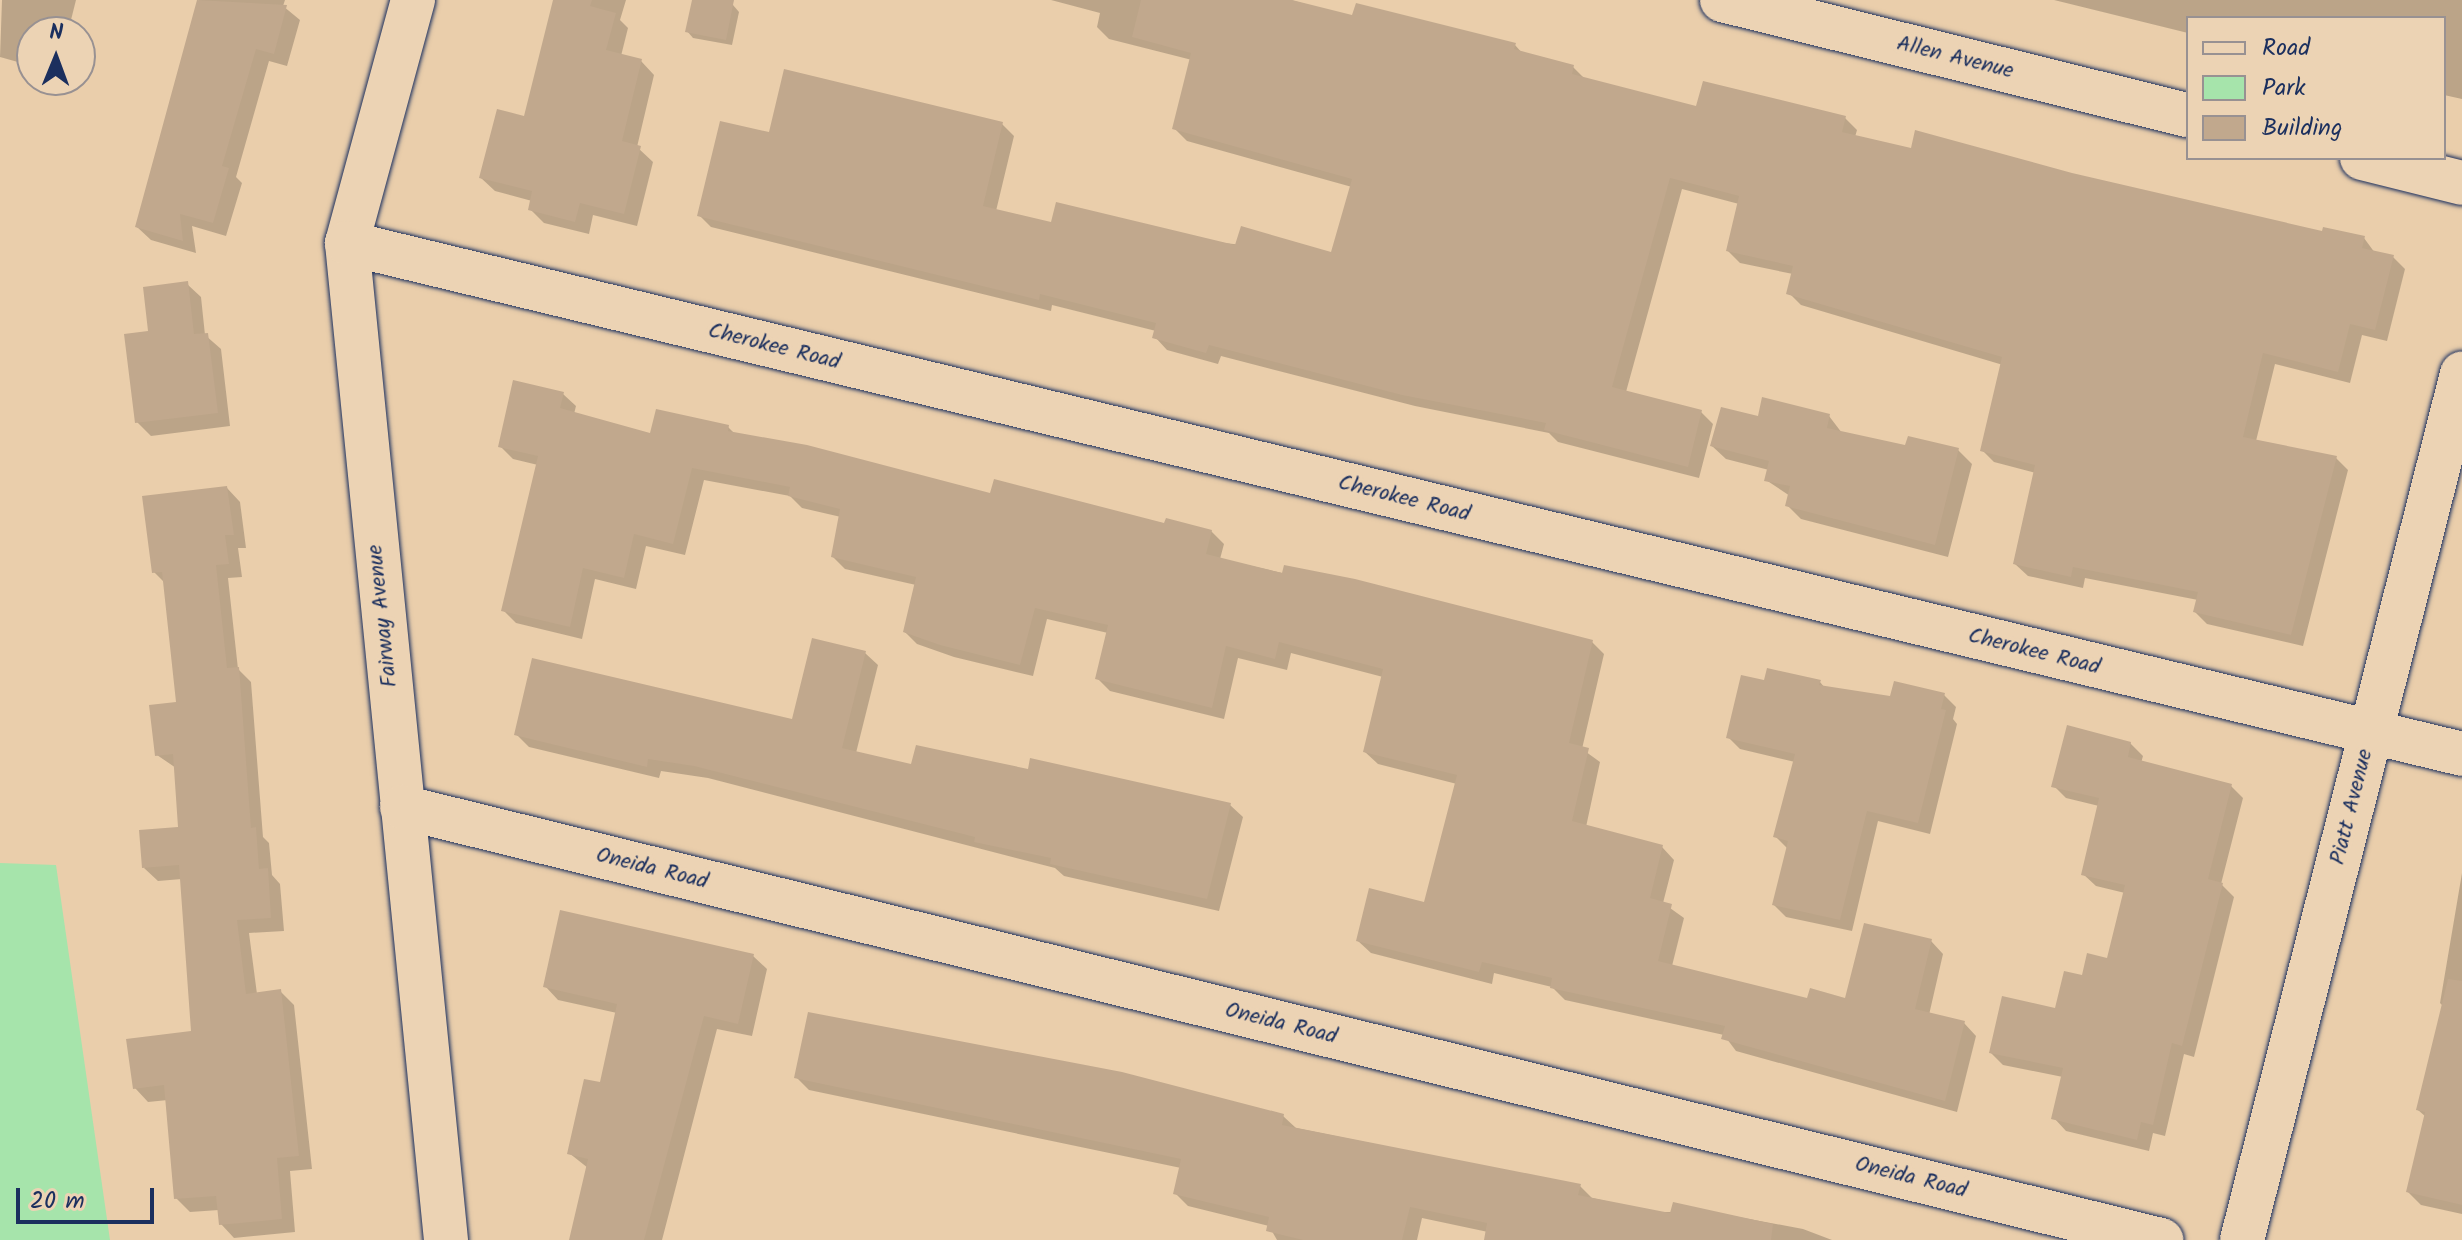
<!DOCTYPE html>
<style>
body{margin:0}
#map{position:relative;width:2462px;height:1240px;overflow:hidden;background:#eaceab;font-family:Kalam,sans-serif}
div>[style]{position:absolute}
.green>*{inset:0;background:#a6e4ab}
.shadow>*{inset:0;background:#0003}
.building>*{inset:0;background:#c1a88d}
.roads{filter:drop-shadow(0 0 2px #1b2f5e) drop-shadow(0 0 2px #1b2f5e)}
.minor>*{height:44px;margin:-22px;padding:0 22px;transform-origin:22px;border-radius:22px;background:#ecd3b4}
span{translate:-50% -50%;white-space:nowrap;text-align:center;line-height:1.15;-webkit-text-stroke:7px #ecd3b4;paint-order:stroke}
.street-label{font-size:22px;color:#1b2f5e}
.legend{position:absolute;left:2186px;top:16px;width:260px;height:144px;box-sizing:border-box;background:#ecd3b4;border:2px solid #989192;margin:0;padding:10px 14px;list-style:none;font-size:24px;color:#1b2f5e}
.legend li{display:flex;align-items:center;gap:16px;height:40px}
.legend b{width:40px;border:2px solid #989192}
.north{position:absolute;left:16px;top:16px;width:80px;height:80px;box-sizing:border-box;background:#ecd3b4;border:2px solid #989192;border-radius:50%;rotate:1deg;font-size:22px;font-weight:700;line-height:32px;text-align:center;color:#1b2f5e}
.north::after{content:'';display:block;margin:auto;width:28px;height:36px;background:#1b2f5e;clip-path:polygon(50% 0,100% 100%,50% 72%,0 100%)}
.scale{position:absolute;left:16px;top:1188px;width:138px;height:36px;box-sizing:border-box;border:4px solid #1b2f5e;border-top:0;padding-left:10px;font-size:24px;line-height:28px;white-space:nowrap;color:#1b2f5e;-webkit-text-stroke:6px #ecd3b4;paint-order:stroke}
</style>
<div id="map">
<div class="green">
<i style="clip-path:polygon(0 863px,56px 865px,110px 1240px,0 1240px)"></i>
</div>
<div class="shadow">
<i style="clip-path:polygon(2px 0,76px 0,68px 32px,32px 32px,32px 66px,0 57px)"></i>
<i style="clip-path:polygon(199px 0,285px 0,283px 6px,300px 20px,287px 66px,269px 61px,236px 177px,242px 183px,226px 236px,192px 226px,196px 253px,151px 240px,137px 227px)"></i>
<i style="clip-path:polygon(556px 0,626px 0,620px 20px,628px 28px,621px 56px,641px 61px,654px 75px,637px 147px,653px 162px,637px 226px,593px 215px,589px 234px,544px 223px,530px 209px,532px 201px,495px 191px,481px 178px,526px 119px)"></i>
<i style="clip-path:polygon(694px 0,733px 5px,739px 12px,732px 45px,693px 38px,687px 31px)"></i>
<i style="clip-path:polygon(1051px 0,1291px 0,1354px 18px,1515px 45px,1523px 54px,1573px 67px,1585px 79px,1698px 109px,1845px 118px,1857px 130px,1855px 137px,1912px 150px,2072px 175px,2324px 234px,2364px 238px,2375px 253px,2393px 257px,2405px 269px,2387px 341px,2362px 335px,2350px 383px,2275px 364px,2256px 441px,2336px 458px,2348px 470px,2303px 646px,2207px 624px,2195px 612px,2198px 600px,2085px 578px,2083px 588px,2028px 576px,2015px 564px,2036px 473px,1994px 462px,1982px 450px,2003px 365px,1801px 305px,1789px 293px,1793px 274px,1740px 263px,1728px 251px,1739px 204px,1682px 189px,1626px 392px,1701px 412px,1713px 424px,1699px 478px,1558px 442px,1549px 433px,1415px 406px,1221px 356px,1218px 364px,1167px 350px,1155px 337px,1156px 331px,1052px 305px,1051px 311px,711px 227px,699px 215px,771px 135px,1002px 124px,1014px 136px,996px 211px,1052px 224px,1332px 255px,1352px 187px,1187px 141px,1175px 129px,1192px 60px,1109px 39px,1097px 27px,1100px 13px)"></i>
<i style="clip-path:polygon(2054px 0,2462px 0,2462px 99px,2444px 95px,2444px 18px,2188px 18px,2188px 33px)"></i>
<i style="clip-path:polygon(187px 284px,201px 297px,205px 335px,221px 349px,230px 426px,151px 436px,137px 422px)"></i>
<i style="clip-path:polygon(563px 394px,576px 406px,574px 414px,652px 435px,728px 427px,736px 435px,992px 495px,1211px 531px,1224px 544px,1220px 559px,1592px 642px,1604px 654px,1582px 749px,1600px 762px,1586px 827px,1662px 847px,1674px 860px,1663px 903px,1684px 918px,1672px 966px,1809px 1000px,1847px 1000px,1931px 941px,1943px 954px,1929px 1015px,1964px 1023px,1976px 1036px,1957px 1112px,1736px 1051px,1724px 1035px,1565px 1000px,1552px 987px,1494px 973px,1492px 984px,1371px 953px,1358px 941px,1425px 904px,1457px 784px,1378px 764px,1365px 752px,1383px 677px,1291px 653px,1287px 670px,1238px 658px,1224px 719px,1110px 691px,1098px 679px,1108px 633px,1047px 619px,1033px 676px,954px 657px,917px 644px,905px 632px,916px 585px,845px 569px,833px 557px,841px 517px,802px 508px,790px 496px,704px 480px,685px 555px,646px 546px,636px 589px,595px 579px,582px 639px,516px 623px,503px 610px,538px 465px,513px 459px,500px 446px)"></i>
<i style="clip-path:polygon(1829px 416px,1842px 433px,1907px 448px,1958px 450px,1972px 464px,1948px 557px,1801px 519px,1787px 505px,1790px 496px,1766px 480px,1769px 470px,1726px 459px,1712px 446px,1759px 418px)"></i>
<i style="clip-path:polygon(227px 488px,240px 502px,246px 548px,238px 548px,242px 577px,228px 578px,238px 669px,251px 682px,263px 837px,269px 843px,272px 875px,280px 884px,284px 931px,249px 933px,257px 994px,280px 991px,294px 1005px,312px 1169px,290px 1171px,295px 1232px,234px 1238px,221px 1224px,219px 1210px,190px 1212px,176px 1198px,168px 1100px,148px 1102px,135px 1088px,193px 1033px,182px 879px,158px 881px,144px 868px,180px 829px,176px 768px,157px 755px,179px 704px,165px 583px,154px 572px)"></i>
<i style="clip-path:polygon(865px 653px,878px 665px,856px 753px,913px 766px,1230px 805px,1243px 817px,1219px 911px,1064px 876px,1055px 868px,708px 778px,661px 771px,659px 778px,529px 747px,516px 734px,794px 722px)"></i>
<i style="clip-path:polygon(1820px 682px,1825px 688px,1892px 698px,1944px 695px,1956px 707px,1953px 719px,1957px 724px,1930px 834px,1878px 821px,1852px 931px,1786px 917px,1774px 905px,1788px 849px,1775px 836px,1795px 762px,1740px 749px,1728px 737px,1765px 683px)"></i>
<i style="clip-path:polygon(2130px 743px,2143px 756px,2141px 763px,2231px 786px,2243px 798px,2221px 884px,2234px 897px,2194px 1057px,2184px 1054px,2165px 1136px,2153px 1133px,2149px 1151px,2066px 1131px,2054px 1118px,2063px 1077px,2003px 1065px,1991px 1053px,2056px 1011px,2084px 978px,2109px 961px,2125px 893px,2096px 886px,2083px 874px,2099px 806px,2066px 798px,2054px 786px)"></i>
<i style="clip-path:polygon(2462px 873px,2462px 1214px,2421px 1205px,2408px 1192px,2426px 1117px,2418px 1110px,2444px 1007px,2440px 1003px)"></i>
<i style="clip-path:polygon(753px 956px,767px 969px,752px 1036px,717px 1029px,662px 1240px,571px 1240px,588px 1168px,569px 1153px,601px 1085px,617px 1013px,558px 1000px,545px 986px)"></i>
<i style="clip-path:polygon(796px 1077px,1283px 1116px,1296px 1128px,1580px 1186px,1592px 1198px,1656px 1212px,1673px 1212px,1674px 1205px,1803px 1229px,1832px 1240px,1486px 1240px,1488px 1232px,1422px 1218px,1417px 1240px,1277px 1240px,1269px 1226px,1188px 1206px,1175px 1193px,1181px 1168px,809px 1090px)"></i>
</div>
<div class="building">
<i style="clip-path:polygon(197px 0,287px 5px,274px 54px,256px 49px,222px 166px,229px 168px,213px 223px,180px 214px,183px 241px,135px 227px)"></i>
<i style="clip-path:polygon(553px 0,592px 0,590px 6px,616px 13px,606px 50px,642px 59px,622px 141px,641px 146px,624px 214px,580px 203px,575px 222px,528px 210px,532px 191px,479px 178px,497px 109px,524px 116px)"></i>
<i style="clip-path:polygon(692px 0,734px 0,726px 40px,685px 32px)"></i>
<i style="clip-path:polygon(1141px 0,1292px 0,1352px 15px,1356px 3px,1516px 43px,1514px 49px,1574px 65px,1572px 74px,1696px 106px,1703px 81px,1846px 116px,1842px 132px,1911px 148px,1915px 130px,2072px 173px,2322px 231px,2323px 227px,2365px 236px,2362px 248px,2394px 255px,2375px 330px,2350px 324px,2338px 372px,2263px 353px,2243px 437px,2337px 456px,2291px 635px,2193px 612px,2198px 592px,2073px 567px,2071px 577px,2013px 564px,2035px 465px,1980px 451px,2002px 357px,1786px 294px,1793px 266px,1726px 251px,1739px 196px,1670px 178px,1612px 387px,1702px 410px,1688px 467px,1544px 430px,1546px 423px,1402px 395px,1209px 345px,1206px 353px,1152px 338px,1156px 323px,1040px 294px,1039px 300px,697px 216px,720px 121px,769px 132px,784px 69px,1003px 122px,983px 206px,1051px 222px,1056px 202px,1235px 245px,1241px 226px,1331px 252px,1352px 179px,1172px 129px,1191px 53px,1132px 37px)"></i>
<i style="clip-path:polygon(188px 281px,194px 334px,208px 333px,218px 413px,135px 423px,124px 334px,148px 331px,143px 287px)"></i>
<i style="clip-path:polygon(513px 380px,564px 392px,560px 408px,650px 433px,656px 409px,729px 425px,728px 431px,807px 445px,990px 493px,994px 479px,1164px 523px,1166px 518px,1212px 530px,1206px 554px,1282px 573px,1284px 565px,1355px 579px,1593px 640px,1569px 743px,1589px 748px,1572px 821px,1663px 845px,1650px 898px,1672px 904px,1658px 961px,1807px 998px,1810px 988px,1845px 998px,1864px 923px,1932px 939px,1915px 1009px,1965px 1021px,1945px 1101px,1721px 1039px,1725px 1026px,1550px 988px,1552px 978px,1482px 962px,1479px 972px,1356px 941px,1369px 888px,1424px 902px,1457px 775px,1363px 752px,1383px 669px,1279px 642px,1275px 659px,1226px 646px,1212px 708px,1095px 679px,1108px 625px,1035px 608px,1020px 665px,940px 645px,903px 632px,916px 577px,831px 557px,840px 509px,788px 496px,790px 487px,692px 468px,673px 544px,634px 534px,624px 578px,583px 568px,570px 627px,501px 611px,538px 456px,498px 447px)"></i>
<i style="clip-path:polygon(1762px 397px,1830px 414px,1827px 428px,1905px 445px,1908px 436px,1959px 448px,1935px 545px,1785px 506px,1790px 486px,1764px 481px,1769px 461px,1710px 446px,1721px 407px,1758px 416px)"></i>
<i style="clip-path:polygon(227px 486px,234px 535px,225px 535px,229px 564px,216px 565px,227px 668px,239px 667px,251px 828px,256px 827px,259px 869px,268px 868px,271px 918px,237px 920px,246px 994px,281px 989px,299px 1156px,277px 1158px,282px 1219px,219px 1225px,216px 1196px,174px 1199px,164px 1085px,133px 1089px,126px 1039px,191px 1031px,179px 865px,142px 868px,139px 830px,178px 827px,173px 754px,155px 756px,149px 705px,176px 702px,162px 572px,152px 573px,142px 496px)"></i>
<i style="clip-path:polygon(812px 638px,866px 651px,842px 748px,911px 764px,916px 745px,1028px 769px,1030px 758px,1231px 803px,1207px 899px,1050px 864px,1051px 858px,974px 842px,975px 837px,694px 766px,648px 759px,647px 767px,514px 735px,532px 658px,792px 719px)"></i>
<i style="clip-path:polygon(1767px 668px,1821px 680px,1819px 685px,1890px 696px,1894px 681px,1945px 693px,1941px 709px,1946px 710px,1918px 823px,1867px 811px,1840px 920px,1772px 905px,1788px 841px,1773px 837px,1795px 754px,1726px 738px,1741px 675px,1764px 680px)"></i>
<i style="clip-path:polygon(2067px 725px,2131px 742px,2128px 757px,2232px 784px,2208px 879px,2223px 883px,2182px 1046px,2172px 1043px,2153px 1125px,2141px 1122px,2137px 1140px,2051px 1119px,2063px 1068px,1989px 1053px,2002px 996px,2055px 1008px,2064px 971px,2082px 975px,2087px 953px,2107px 958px,2125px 885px,2081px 875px,2099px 798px,2051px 787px)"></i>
<i style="clip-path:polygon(560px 910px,754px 954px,738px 1024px,704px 1016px,644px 1240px,569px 1240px,588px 1159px,567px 1154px,584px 1079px,600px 1082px,617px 1004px,543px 987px)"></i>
<i style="clip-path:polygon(2448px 979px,2462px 981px,2462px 1205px,2406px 1192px,2425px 1112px,2416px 1110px)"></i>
<i style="clip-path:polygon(808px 1012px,1122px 1072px,1284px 1114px,1282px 1125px,1581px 1184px,1578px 1195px,1670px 1213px,1673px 1202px,1773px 1224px,1771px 1240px,1484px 1240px,1487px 1223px,1410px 1207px,1402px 1240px,1303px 1240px,1266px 1231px,1269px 1217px,1173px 1194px,1181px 1159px,794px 1078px)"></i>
</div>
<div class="roads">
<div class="minor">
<i style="left:413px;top:0;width:252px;rotate:105.2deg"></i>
<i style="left:347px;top:243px;width:1002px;rotate:84.33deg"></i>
<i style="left:1722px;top:0;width:480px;rotate:13.9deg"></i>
<i style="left:2362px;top:158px;width:103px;rotate:14deg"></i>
<i style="left:347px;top:243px;width:2176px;rotate:13.58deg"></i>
<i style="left:402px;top:807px;width:1812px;rotate:13.83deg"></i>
<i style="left:2242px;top:1240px;width:894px;rotate:-75.75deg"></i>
</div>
</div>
<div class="street-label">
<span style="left:1955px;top:58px;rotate:14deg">Allen Avenue</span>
<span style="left:774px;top:347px;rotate:14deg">Cherokee Road</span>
<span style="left:1404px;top:499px;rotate:14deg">Cherokee Road</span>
<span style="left:383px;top:616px;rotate:-96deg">Fairway Avenue</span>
<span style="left:2034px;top:652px;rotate:14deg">Cherokee Road</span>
<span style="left:2352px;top:807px;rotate:-76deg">Piatt Avenue</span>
<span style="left:652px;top:869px;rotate:14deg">Oneida Road</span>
<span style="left:1281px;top:1024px;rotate:14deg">Oneida Road</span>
<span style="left:1911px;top:1178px;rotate:14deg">Oneida Road</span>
</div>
<ul class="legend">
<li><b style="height:10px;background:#ecd3b4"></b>Road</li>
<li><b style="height:22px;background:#a6e4ab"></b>Park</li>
<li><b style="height:22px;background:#c1a88d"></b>Building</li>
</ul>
<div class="north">N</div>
<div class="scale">20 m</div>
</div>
